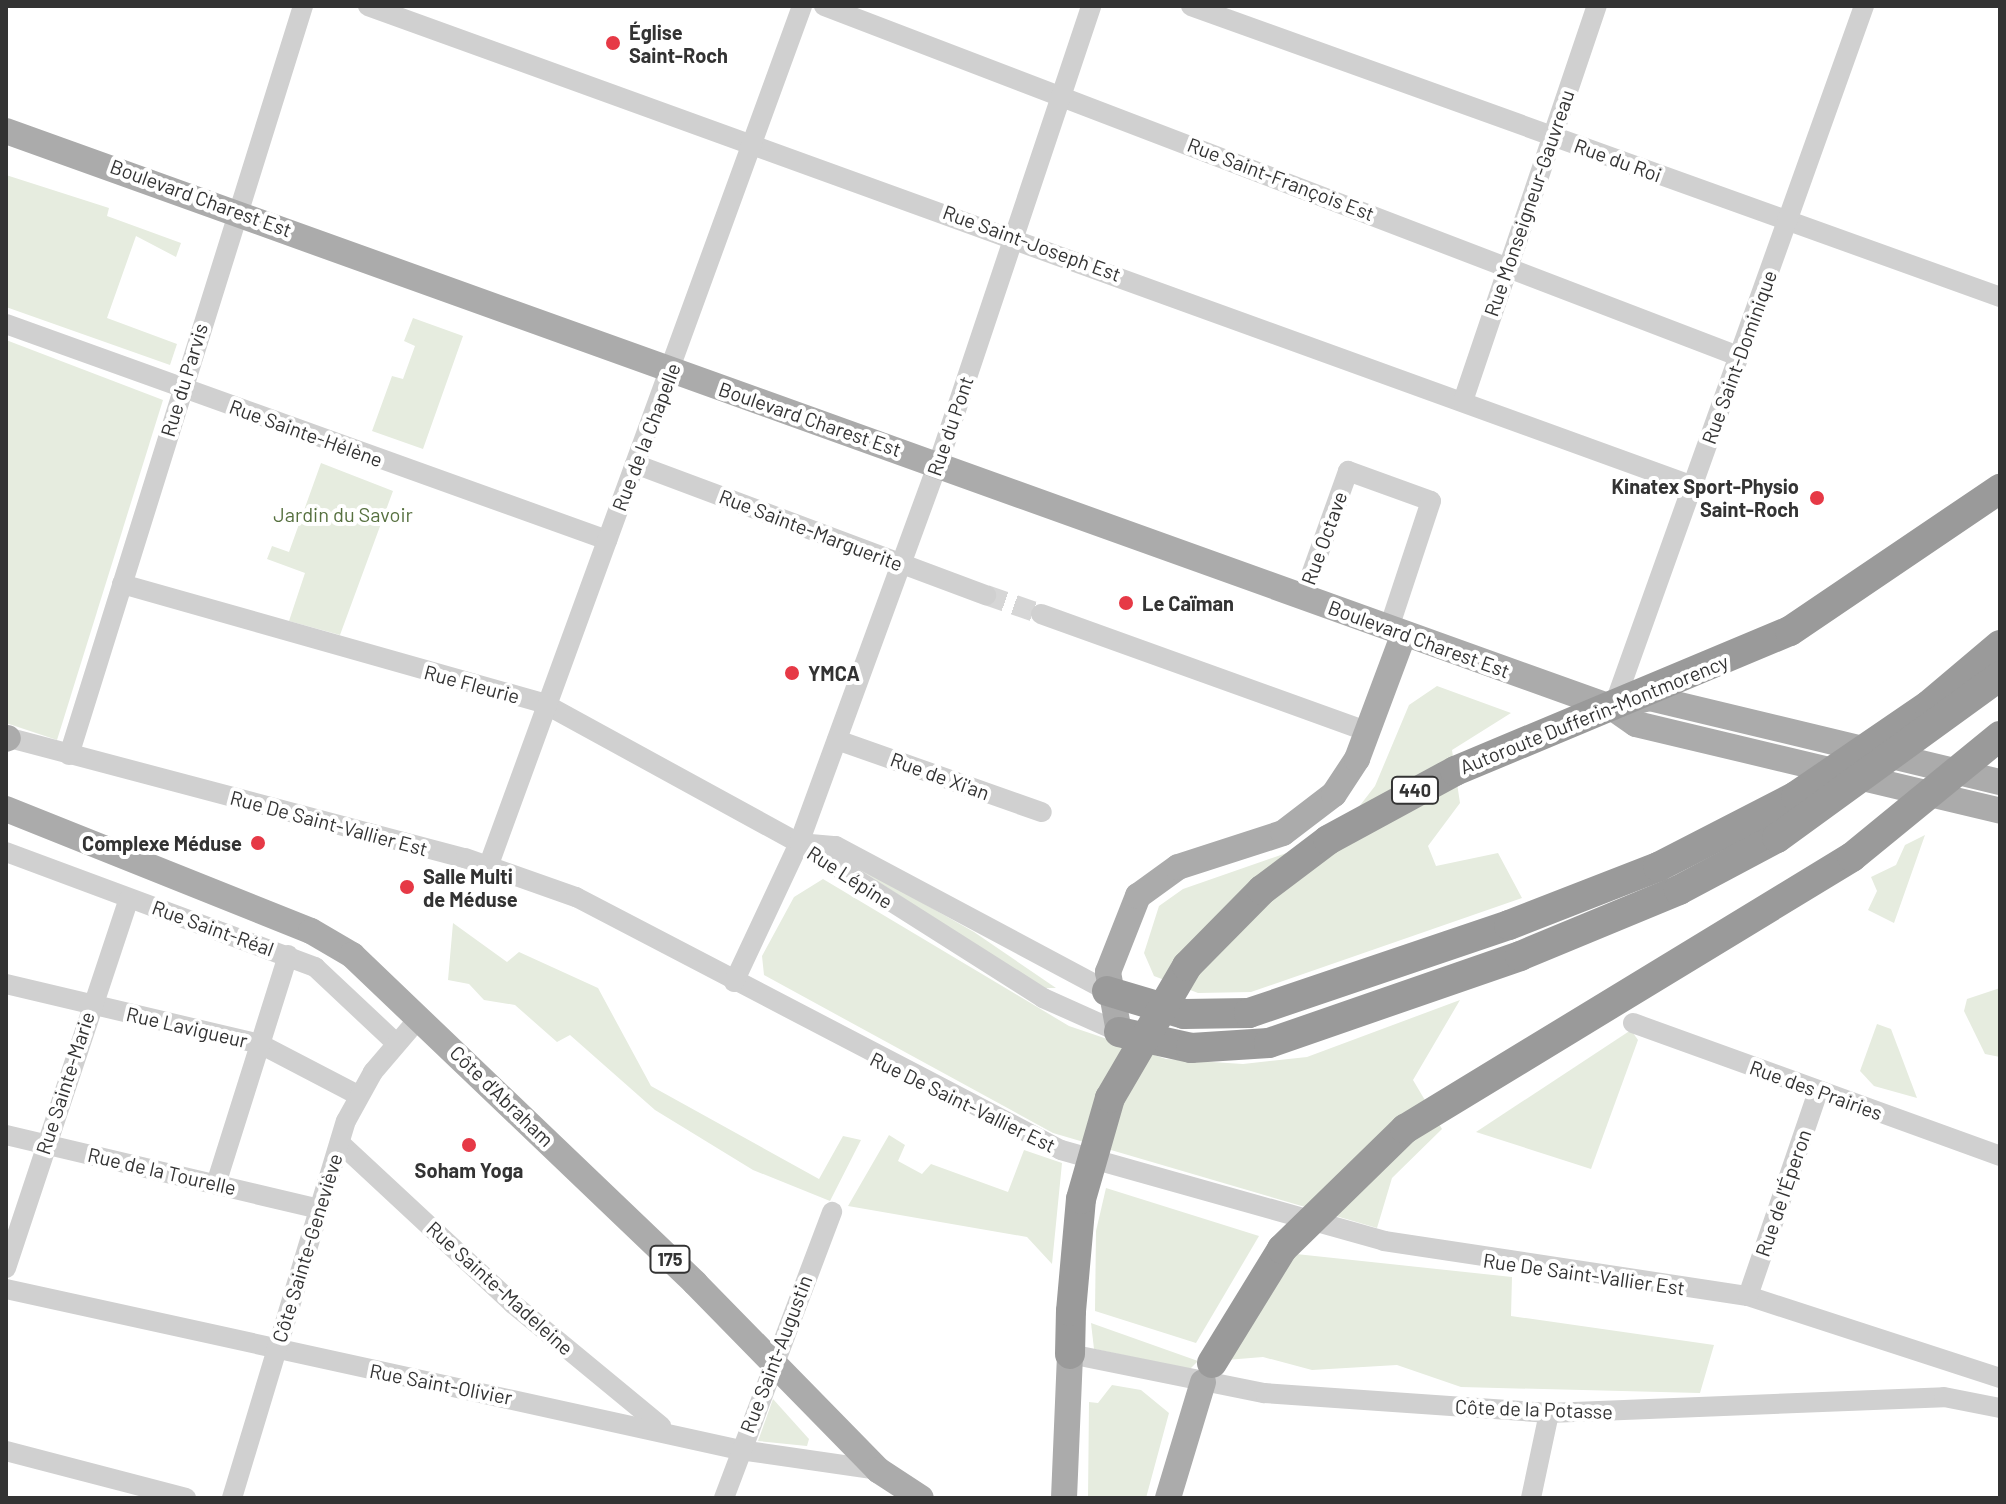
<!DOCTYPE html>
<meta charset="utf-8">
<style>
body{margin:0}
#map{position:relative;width:2006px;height:1504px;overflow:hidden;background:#fff;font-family:Barlow,sans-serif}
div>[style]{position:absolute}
.green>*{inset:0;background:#e6ecdf}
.minor-tunnel>*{height:20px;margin-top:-10px;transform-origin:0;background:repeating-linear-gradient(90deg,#d6d6d6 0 20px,transparent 0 30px)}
.minor>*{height:20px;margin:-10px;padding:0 10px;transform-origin:10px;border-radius:10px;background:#d0d0d0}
.major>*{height:26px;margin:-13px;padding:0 13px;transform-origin:13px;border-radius:13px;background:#ababab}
.highway>*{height:30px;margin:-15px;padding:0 15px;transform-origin:15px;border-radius:15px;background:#9a9a9a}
.highway-bridge>*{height:30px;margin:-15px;padding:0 15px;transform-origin:15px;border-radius:15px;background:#9a9a9a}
.dots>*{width:22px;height:22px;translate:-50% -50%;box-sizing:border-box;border:4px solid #fff;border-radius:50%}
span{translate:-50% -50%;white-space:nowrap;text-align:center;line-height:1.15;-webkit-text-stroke:8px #fff;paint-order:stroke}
.shield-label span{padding:2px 6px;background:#fff;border:2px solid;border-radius:6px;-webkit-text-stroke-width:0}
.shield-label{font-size:18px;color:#333;font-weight:700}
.poi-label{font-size:20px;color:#333;font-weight:700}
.left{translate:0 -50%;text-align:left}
.right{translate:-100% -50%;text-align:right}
.street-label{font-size:20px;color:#333}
.park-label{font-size:20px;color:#56703f}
.frame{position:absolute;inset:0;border:8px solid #333;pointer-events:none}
</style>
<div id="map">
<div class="green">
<i style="clip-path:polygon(6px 175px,109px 208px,107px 216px,181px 243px,176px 257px,136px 236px,107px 318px,177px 344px,170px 365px,6px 307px)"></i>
<i style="clip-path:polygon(413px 318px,463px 336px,423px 449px,372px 431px,392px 376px,403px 379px,415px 346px,404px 341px)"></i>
<i style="clip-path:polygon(6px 340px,163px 400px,57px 740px,6px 723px)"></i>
<i style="clip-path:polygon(321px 463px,393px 491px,340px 635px,289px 621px,305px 573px,267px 559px,272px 546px,289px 552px)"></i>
<i style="clip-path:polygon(1437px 686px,1511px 713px,1452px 750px,1460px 803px,1428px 846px,1436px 866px,1498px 853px,1522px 898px,1251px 992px,1198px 993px,1154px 976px,1144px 953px,1159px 906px,1183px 889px,1301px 848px,1351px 817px,1375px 786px,1409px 705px)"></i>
<i style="clip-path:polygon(1925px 835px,1894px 923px,1868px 910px,1877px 891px,1871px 877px,1896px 865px,1905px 845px)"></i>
<i style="clip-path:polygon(831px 851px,974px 932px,1056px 988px,1042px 988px)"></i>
<i style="clip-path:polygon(823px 879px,1069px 1026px,1166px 1059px,1243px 1064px,1307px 1057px,1460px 1000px,1413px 1080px,1442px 1129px,1392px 1178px,1377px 1228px,1053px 1133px,764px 975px,762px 956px,794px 897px)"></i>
<i style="clip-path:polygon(453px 923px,507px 962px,519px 952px,598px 988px,651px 1086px,819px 1179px,843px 1136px,861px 1140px,830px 1201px,753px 1170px,655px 1110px,570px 1035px,557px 1042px,515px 1005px,484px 1000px,469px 984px,448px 980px)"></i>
<i style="clip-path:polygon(2000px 988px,2000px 1057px,1985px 1054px,1964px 1011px,1967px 999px)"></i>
<i style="clip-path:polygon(1877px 1024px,1891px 1029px,1917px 1098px,1874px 1086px,1860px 1071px)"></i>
<i style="clip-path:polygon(1631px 1030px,1638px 1040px,1591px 1169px,1476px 1132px)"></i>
<i style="clip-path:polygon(889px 1135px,905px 1145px,898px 1161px,922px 1174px,931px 1164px,1008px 1192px,1024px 1150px,1062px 1163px,1052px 1264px,1027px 1237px,848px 1206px)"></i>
<i style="clip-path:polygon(1106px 1188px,1259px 1236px,1196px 1343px,1095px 1311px,1096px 1231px)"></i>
<i style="clip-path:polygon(1296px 1254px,1512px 1277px,1511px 1316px,1714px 1345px,1700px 1393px,1461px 1387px,1397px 1365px,1312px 1370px,1263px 1357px,1214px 1361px)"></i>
<i style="clip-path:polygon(1091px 1323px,1198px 1361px,1190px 1369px,1094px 1349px)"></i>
<i style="clip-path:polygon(1112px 1385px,1141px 1390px,1169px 1413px,1146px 1498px,1088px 1498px,1089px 1402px,1098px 1403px)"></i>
<i style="clip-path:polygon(773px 1399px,809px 1439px,807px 1446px,758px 1441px)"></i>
</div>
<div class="minor-tunnel">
<i style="left:986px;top:595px;width:58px;rotate:19.1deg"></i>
</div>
<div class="minor">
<i style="left:368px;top:6px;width:1409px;rotate:19.91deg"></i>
<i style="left:824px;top:6px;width:979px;rotate:20.95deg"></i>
<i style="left:1191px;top:6px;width:860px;rotate:19.78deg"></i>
<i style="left:6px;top:324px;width:639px;rotate:19.77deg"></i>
<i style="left:1463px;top:401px;width:417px;rotate:-71.3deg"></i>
<i style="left:635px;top:464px;width:375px;rotate:20.5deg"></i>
<i style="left:122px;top:584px;width:437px;rotate:15.8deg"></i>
<i style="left:543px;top:703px;width:292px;rotate:28.7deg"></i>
<i style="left:799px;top:843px;width:289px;rotate:32.4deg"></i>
<i style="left:1043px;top:998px;width:83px;rotate:24.1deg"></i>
<i style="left:1303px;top:597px;width:134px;rotate:-70.3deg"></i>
<i style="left:1348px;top:471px;width:88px;rotate:19.9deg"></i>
<i style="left:1431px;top:501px;width:134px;rotate:108.3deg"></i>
<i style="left:1041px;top:614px;width:349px;rotate:19.8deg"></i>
<i style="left:1613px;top:708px;width:746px;rotate:-70.33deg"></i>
<i style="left:6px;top:737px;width:475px;rotate:14.8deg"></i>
<i style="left:465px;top:858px;width:118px;rotate:19.4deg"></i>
<i style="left:576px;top:897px;width:547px;rotate:27.55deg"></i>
<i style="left:1061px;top:1150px;width:336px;rotate:15.7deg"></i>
<i style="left:1384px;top:1241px;width:368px;rotate:8.6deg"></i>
<i style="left:1748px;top:1296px;width:265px;rotate:18deg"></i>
<i style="left:837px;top:740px;width:217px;rotate:19.4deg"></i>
<i style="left:69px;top:755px;width:785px;rotate:-72.65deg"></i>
<i style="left:799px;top:843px;width:37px;rotate:5deg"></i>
<i style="left:836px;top:846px;width:307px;rotate:28.1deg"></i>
<i style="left:6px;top:852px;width:330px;rotate:20.4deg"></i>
<i style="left:315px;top:967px;width:111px;rotate:43.2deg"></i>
<i style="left:488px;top:867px;width:916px;rotate:-69.96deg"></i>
<i style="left:734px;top:982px;width:153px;rotate:-64.9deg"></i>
<i style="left:799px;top:843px;width:404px;rotate:-69.9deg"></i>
<i style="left:938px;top:464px;width:483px;rotate:-71.5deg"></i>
<i style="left:6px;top:984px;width:261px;rotate:13.3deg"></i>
<i style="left:260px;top:1044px;width:110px;rotate:27.5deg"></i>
<i style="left:1633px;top:1023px;width:390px;rotate:19.9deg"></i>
<i style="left:6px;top:1135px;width:322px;rotate:13.3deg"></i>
<i style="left:340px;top:1143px;width:236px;rotate:42.9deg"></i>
<i style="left:513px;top:1304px;width:192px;rotate:39.5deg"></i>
<i style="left:216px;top:1184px;width:240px;rotate:-72.5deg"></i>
<i style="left:6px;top:1268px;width:389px;rotate:-71.6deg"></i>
<i style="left:6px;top:1289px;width:751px;rotate:12.37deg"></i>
<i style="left:740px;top:1450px;width:139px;rotate:8.2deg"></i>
<i style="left:1748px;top:1296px;width:217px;rotate:-71.1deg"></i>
<i style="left:1070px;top:1354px;width:198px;rotate:11.4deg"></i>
<i style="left:1264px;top:1393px;width:286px;rotate:4deg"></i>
<i style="left:1549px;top:1413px;width:395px;rotate:-2.3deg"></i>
<i style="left:1944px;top:1397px;width:57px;rotate:11.1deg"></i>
<i style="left:6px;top:1451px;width:186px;rotate:14.6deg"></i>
<i style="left:232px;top:1498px;width:394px;rotate:-73.2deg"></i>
<i style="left:346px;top:1121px;width:56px;rotate:-61.1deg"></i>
<i style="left:373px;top:1072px;width:72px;rotate:-49.5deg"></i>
<i style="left:724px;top:1498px;width:306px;rotate:-69.3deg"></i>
<i style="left:1531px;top:1498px;width:87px;rotate:-78deg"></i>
</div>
<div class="major">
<i style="left:6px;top:131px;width:1707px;rotate:19.75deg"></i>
<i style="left:1613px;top:708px;width:28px;rotate:35deg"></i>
<i style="left:1636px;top:724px;width:374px;rotate:13.4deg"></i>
<i style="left:1626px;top:704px;width:25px;rotate:-14deg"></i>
<i style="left:1650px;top:698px;width:360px;rotate:13.5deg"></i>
<i style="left:6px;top:739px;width:2px;rotate:-27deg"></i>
<i style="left:6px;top:809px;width:328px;rotate:21.8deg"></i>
<i style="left:311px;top:931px;width:48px;rotate:30.3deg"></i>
<i style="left:352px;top:955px;width:475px;rotate:43.7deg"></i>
<i style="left:695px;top:1283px;width:262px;rotate:45.6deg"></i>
<i style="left:878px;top:1470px;width:51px;rotate:33.1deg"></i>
<i style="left:1119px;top:1032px;width:61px;rotate:-100.4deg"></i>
<i style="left:1108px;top:972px;width:82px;rotate:-68.5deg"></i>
<i style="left:1138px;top:896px;width:49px;rotate:-35.9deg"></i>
<i style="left:1178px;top:867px;width:110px;rotate:-17.9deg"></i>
<i style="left:1283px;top:833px;width:64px;rotate:-37.4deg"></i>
<i style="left:1334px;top:794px;width:42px;rotate:-56.7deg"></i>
<i style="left:1357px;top:759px;width:134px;rotate:-69.5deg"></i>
<i style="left:1064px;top:1498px;width:144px;rotate:-87.6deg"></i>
<i style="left:1168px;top:1498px;width:121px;rotate:-73.2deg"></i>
</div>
<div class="highway">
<i style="left:1107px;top:991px;width:80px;rotate:16.6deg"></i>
<i style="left:1184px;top:1014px;width:65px;rotate:-0.9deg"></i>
<i style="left:1249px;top:1013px;width:274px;rotate:-18.7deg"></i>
<i style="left:1119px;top:1032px;width:74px;rotate:12.5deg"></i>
<i style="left:1191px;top:1048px;width:78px;rotate:-3.7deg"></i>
<i style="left:1269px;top:1043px;width:266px;rotate:-19.1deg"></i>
<i style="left:1070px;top:1354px;width:43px;rotate:-88.7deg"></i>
</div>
<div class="highway-bridge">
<i style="left:1509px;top:925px;width:160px;rotate:-21.3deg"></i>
<i style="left:1658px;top:867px;width:155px;rotate:-27.2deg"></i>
<i style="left:1796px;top:796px;width:161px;rotate:-34.4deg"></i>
<i style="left:1929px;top:705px;width:93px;rotate:-40.2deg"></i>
<i style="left:1520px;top:956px;width:172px;rotate:-22.5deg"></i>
<i style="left:1679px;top:890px;width:111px;rotate:-28deg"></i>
<i style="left:1777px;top:838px;width:276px;rotate:-36deg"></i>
<i style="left:1071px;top:1311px;width:112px;rotate:-84.9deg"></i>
<i style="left:1081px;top:1199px;width:105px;rotate:-74deg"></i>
<i style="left:1110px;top:1098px;width:153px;rotate:-59.7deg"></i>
<i style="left:1187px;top:966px;width:107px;rotate:-45.4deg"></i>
<i style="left:1262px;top:890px;width:83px;rotate:-37.1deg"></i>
<i style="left:1328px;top:840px;width:145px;rotate:-28.5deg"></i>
<i style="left:1455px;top:771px;width:363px;rotate:-22.7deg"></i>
<i style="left:1790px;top:631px;width:254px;rotate:-34.1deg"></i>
<i style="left:1212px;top:1363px;width:134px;rotate:-58.4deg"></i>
<i style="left:1282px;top:1249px;width:172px;rotate:-44.3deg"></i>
<i style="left:1405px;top:1129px;width:523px;rotate:-31.32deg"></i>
<i style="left:1852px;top:857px;width:191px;rotate:-39.3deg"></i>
</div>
<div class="dots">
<i style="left:613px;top:43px;background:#e63946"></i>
<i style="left:1817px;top:498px;background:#e63946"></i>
<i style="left:1126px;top:603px;background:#e63946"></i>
<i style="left:792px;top:673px;background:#e63946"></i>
<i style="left:258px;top:843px;background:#e63946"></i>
<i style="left:407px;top:887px;background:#e63946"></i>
<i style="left:469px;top:1145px;background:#e63946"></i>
</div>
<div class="shield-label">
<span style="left:1415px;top:790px">440</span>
<span style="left:670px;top:1259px">175</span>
</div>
<div class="poi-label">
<span class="left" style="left:629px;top:44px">Église<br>Saint-Roch</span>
<span class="right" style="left:1799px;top:498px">Kinatex Sport-Physio<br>Saint-Roch</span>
<span class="left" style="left:1142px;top:603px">Le Caïman</span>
<span class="left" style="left:808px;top:673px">YMCA</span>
<span class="right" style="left:242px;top:843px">Complexe Méduse</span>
<span class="left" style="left:423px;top:888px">Salle Multi<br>de Méduse</span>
<span style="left:469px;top:1170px">Soham Yoga</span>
</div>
<div class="street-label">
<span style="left:1618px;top:160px;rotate:20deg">Rue du Roi</span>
<span style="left:1281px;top:179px;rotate:21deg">Rue Saint-François Est</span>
<span style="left:201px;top:198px;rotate:20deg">Boulevard Charest Est</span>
<span style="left:1529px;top:203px;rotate:-71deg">Rue Monseigneur-Gauvreau</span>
<span style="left:1032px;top:243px;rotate:20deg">Rue Saint-Joseph Est</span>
<span style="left:1739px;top:357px;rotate:-70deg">Rue Saint-Dominique</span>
<span style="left:184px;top:380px;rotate:-73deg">Rue du Parvis</span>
<span style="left:810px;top:419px;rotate:19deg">Boulevard Charest Est</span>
<span style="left:950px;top:426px;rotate:-71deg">Rue du Pont</span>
<span style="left:306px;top:433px;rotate:20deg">Rue Sainte-Hélène</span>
<span style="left:646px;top:437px;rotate:-69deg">Rue de la Chapelle</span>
<span style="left:811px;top:530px;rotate:21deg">Rue Sainte-Marguerite</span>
<span style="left:1324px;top:538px;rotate:-70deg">Rue Octave</span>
<span style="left:1419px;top:639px;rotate:20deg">Boulevard Charest Est</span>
<span style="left:472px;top:684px;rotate:15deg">Rue Fleurie</span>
<span style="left:1594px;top:714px;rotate:-22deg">Autoroute Dufferin-Montmorency</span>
<span style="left:940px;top:776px;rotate:20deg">Rue de Xi'an</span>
<span style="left:329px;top:823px;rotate:15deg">Rue De Saint-Vallier Est</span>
<span style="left:850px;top:877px;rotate:33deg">Rue Lépine</span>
<span style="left:213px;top:928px;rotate:20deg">Rue Saint-Réal</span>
<span style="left:187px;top:1027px;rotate:13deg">Rue Lavigueur</span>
<span style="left:65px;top:1083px;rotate:-72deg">Rue Sainte-Marie</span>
<span style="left:1816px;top:1090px;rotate:20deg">Rue des Prairies</span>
<span style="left:502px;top:1096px;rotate:44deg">Côte d'Abraham</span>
<span style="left:963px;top:1102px;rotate:26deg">Rue De Saint-Vallier Est</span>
<span style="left:162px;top:1171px;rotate:13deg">Rue de la Tourelle</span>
<span style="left:1783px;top:1193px;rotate:-71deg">Rue de l'Éperon</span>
<span style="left:307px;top:1248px;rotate:-73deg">Côte Sainte-Geneviève</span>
<span style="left:1584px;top:1274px;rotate:8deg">Rue De Saint-Vallier Est</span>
<span style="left:500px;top:1288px;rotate:42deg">Rue Sainte-Madeleine</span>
<span style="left:776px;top:1354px;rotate:-69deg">Rue Saint-Augustin</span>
<span style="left:441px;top:1384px;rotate:11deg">Rue Saint-Olivier</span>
<span style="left:1534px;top:1409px;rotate:2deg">Côte de la Potasse</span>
</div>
<div class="park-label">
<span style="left:343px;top:514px">Jardin du Savoir</span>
</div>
<div class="frame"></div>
</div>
